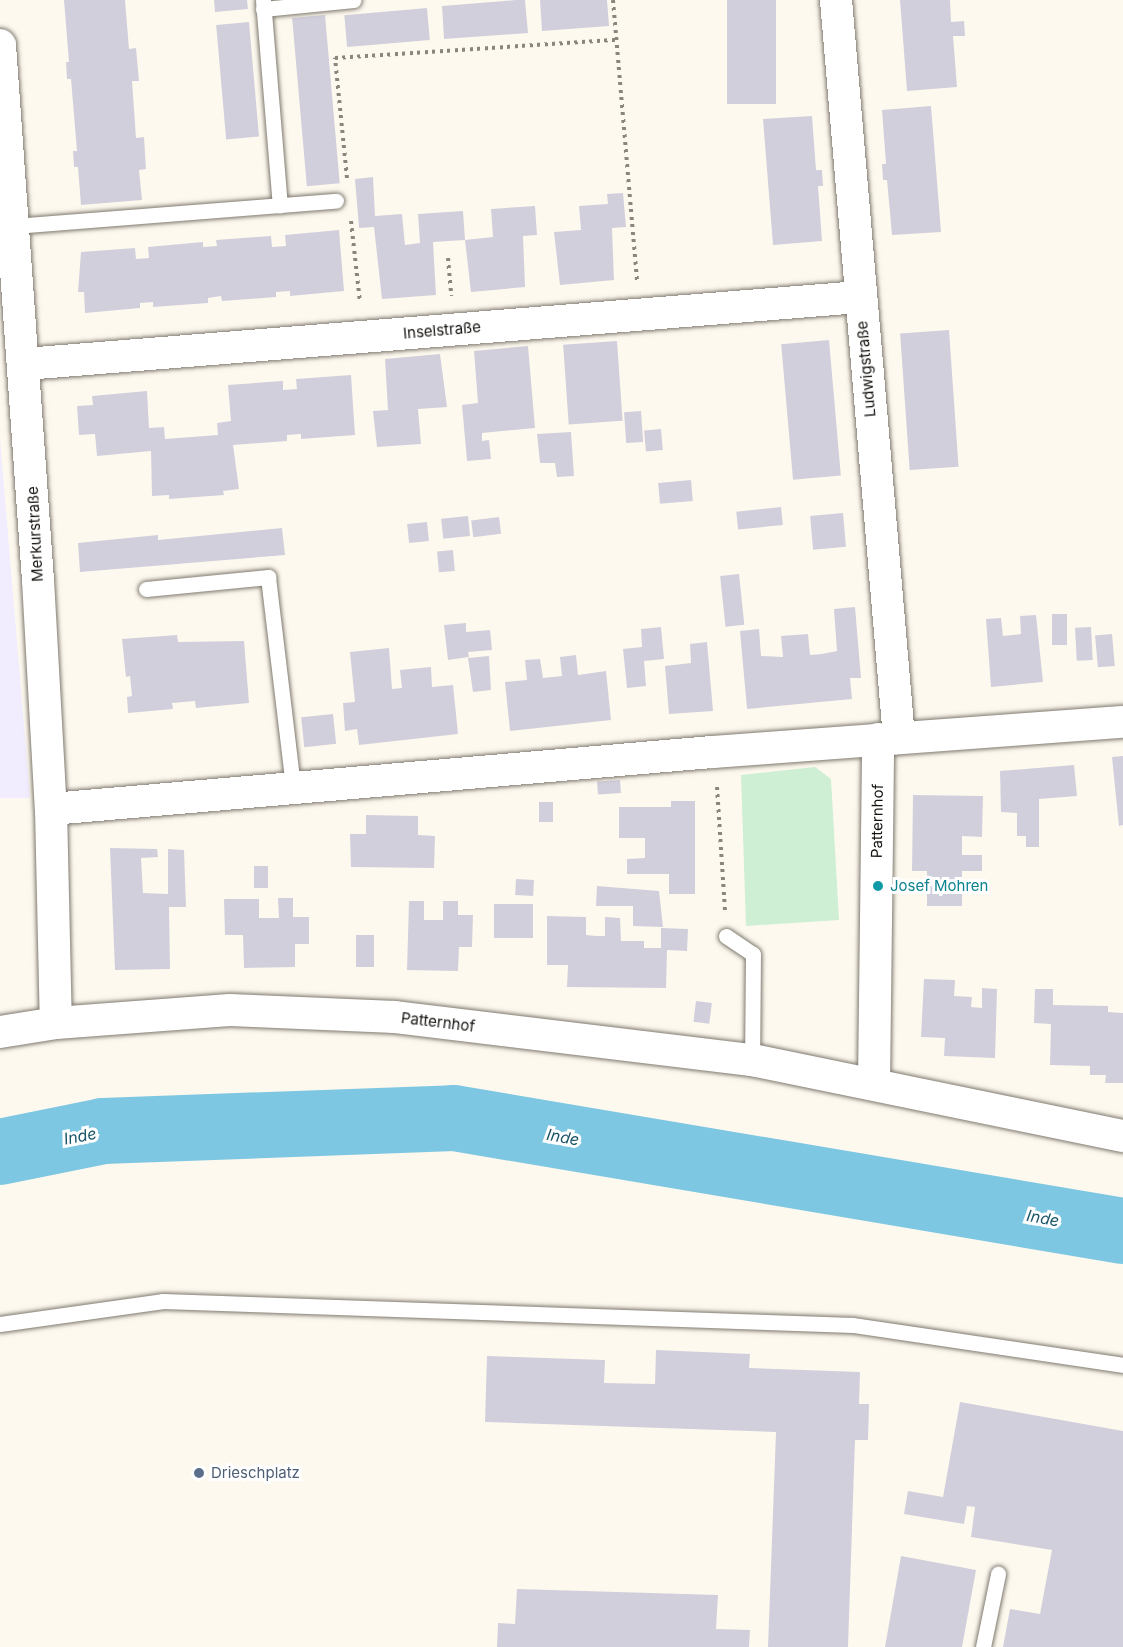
<!DOCTYPE html>
<meta charset="utf-8">
<style>
body{margin:0}
#map{position:relative;width:1123px;height:1647px;overflow:hidden;background:#fef9ef;font-family:Inter,sans-serif}
div>[style]{position:absolute}
.industrial>*{inset:0;background:#f1edfe}
.green>*{inset:0;background:#ceefd3}
.river>*{height:66px;margin:-33px;padding:0 33px;transform-origin:33px;border-radius:33px;background:#7ec7e2}
.building>*{inset:0;background:#d2cfdc;transform-origin:0 0}
.path>*{height:4px;margin-top:-2px;transform-origin:0;background:repeating-linear-gradient(90deg,#8a867f 0 3px,transparent 0 7.5px)}
.roads{filter:drop-shadow(0 0 2px #7f796f) drop-shadow(0 0 2px #7f796f)}
.service>*{height:15px;margin:-7.5px;padding:0 7.5px;transform-origin:7.5px;border-radius:7.5px;background:#fff}
.minor>*{height:32px;margin:-16px;padding:0 16px;transform-origin:16px;border-radius:16px;background:#fff}
.dots>*{width:16px;height:16px;translate:-50% -50%;box-sizing:border-box;border:3px solid #fff;border-radius:50%}
span{translate:-50% -50%;white-space:nowrap;text-align:center;line-height:1.15;-webkit-text-stroke:6px #fff;paint-order:stroke}
.street-label{font-size:15px;color:#15130f}
.culture-label{font-size:15px;color:#0d838f}
.left{translate:0 -50%;text-align:left}
.service-label{font-size:15px;color:#4e5e75}
.water-label{font-size:16px;color:#1a5568;font-style:italic}
</style>
<div id="map">
<div class="industrial">
<i style="clip-path:polygon(0 438px,30px 798px,0 798px)"></i>
</div>
<div class="green">
<i style="clip-path:polygon(815px 767px,831px 779px,839px 920px,746px 926px,741px 775px)"></i>
</div>
<div class="river">
<i style="left:0;top:1152px;width:105px;rotate:-11.5deg"></i>
<i style="left:103px;top:1131px;width:351px;rotate:-2.1deg"></i>
<i style="left:454px;top:1118px;width:678px;rotate:9.59deg"></i>
</div>
<div class="building">
<i style="clip-path:polygon(64px 0,125px 0,129px 49px,136px 48px,139px 81px,132px 81px,136px 138px,144px 137px,146px 169px,139px 170px,142px 200px,81px 205px,78px 167px,74px 167px,73px 151px,77px 151px,71px 79px,67px 79px,66px 62px,69px 62px)"></i>
<i style="clip-path:polygon(214px 0,247px 0,248px 9px,215px 12px)"></i>
<i style="clip-path:polygon(516px 0,525px 0,528px 33px,444px 39px,442px 6px)"></i>
<i style="clip-path:polygon(540px 0,607px 0,609px 26px,542px 31px)"></i>
<i style="left:727px;top:0;width:49px;height:104px"></i>
<i style="clip-path:polygon(900px 0,950px 0,951px 22px,964px 21px,965px 36px,953px 36px,957px 87px,907px 91px)"></i>
<i style="left:427px;top:8px;width:32px;height:83px;rotate:85deg"></i>
<i style="left:325px;top:15px;width:169px;height:33px;rotate:85deg"></i>
<i style="left:249px;top:22px;width:115px;height:33px;rotate:85deg"></i>
<i style="clip-path:polygon(931px 106px,941px 232px,892px 235px,887px 180px,883px 180px,882px 164px,886px 164px,882px 110px)"></i>
<i style="clip-path:polygon(812px 116px,816px 170px,822px 170px,823px 186px,818px 186px,822px 241px,773px 245px,763px 119px)"></i>
<i style="clip-path:polygon(373px 177px,375px 216px,402px 214px,405px 245px,420px 243px,418px 214px,463px 211px,465px 240px,493px 237px,491px 209px,535px 206px,537px 235px,523px 236px,525px 287px,471px 292px,465px 240px,433px 242px,436px 295px,382px 299px,374px 227px,359px 228px,355px 179px)"></i>
<i style="clip-path:polygon(623px 193px,626px 227px,612px 228px,614px 280px,560px 285px,554px 232px,581px 230px,579px 206px,608px 204px,607px 194px)"></i>
<i style="clip-path:polygon(339px 230px,344px 291px,290px 296px,290px 291px,276px 292px,276px 297px,222px 301px,221px 296px,208px 298px,208px 303px,153px 307px,153px 302px,140px 303px,140px 308px,85px 313px,84px 292px,78px 292px,81px 252px,135px 248px,136px 259px,149px 258px,148px 247px,203px 242px,203px 247px,217px 246px,216px 240px,271px 236px,272px 247px,286px 246px,285px 235px)"></i>
<i style="left:949px;top:330px;width:137px;height:49px;rotate:86deg"></i>
<i style="left:829px;top:340px;width:136px;height:48px;rotate:85deg"></i>
<i style="left:617px;top:341px;width:80px;height:54px;rotate:86deg"></i>
<i style="clip-path:polygon(528px 346px,535px 428px,482px 433px,482px 441px,489px 440px,491px 459px,467px 461px,462px 405px,478px 403px,474px 351px)"></i>
<i style="clip-path:polygon(440px 354px,447px 407px,418px 409px,421px 444px,377px 447px,373px 411px,388px 410px,385px 359px)"></i>
<i style="clip-path:polygon(351px 375px,355px 435px,301px 439px,301px 434px,287px 435px,287px 441px,233px 445px,239px 489px,223px 491px,224px 495px,169px 499px,169px 495px,152px 496px,151px 451px,97px 456px,95px 434px,79px 435px,77px 406px,93px 405px,92px 396px,147px 391px,149px 428px,164px 427px,165px 439px,218px 435px,217px 423px,231px 421px,228px 385px,283px 381px,283px 390px,297px 389px,296px 379px)"></i>
<i style="left:641px;top:411px;width:31px;height:17px;rotate:86deg"></i>
<i style="left:661px;top:429px;width:21px;height:17px;rotate:85deg"></i>
<i style="clip-path:polygon(571px 432px,574px 476px,557px 477px,555px 463px,540px 463px,537px 434px)"></i>
<i style="left:691px;top:480px;width:21px;height:33px;rotate:85deg"></i>
<i style="left:781px;top:507px;width:18px;height:45px;rotate:84deg"></i>
<i style="left:843px;top:513px;width:34px;height:33px;rotate:85deg"></i>
<i style="left:468px;top:516px;width:20px;height:27px;rotate:84deg"></i>
<i style="left:499px;top:517px;width:17px;height:28px;rotate:83deg"></i>
<i style="left:427px;top:522px;width:19px;height:20px;rotate:84deg"></i>
<i style="clip-path:polygon(282px 528px,285px 555px,80px 572px,78px 543px,158px 535px,158px 540px)"></i>
<i style="left:453px;top:550px;width:21px;height:16px;rotate:85deg"></i>
<i style="left:739px;top:574px;width:51px;height:19px;rotate:84deg"></i>
<i style="clip-path:polygon(855px 607px,861px 678px,850px 678px,852px 699px,747px 709px,740px 631px,759px 629px,761px 656px,783px 657px,781px 636px,808px 634px,810px 655px,822px 654px,837px 651px,834px 609px)"></i>
<i style="left:1067px;top:614px;width:31px;height:15px;rotate:90deg"></i>
<i style="clip-path:polygon(1036px 615px,1043px 682px,991px 687px,986px 619px,1001px 618px,1003px 636px,1013px 635px,1021px 634px,1020px 616px)"></i>
<i style="clip-path:polygon(466px 623px,466px 632px,490px 630px,492px 650px,468px 652px,469px 657px,448px 660px,444px 625px)"></i>
<i style="clip-path:polygon(661px 627px,664px 659px,644px 661px,646px 686px,627px 688px,623px 649px,642px 647px,641px 629px)"></i>
<i style="left:1091px;top:627px;width:33px;height:16px;rotate:87deg"></i>
<i style="left:1112px;top:634px;width:32px;height:17px;rotate:85deg"></i>
<i style="clip-path:polygon(177px 635px,178px 642px,244px 641px,249px 703px,196px 708px,195px 701px,172px 703px,173px 709px,128px 713px,127px 697px,132px 696px,130px 676px,126px 677px,122px 639px)"></i>
<i style="clip-path:polygon(707px 642px,713px 711px,669px 714px,665px 666px,691px 663px,690px 644px)"></i>
<i style="clip-path:polygon(389px 648px,392px 689px,402px 688px,400px 670px,431px 667px,432px 687px,453px 685px,458px 734px,359px 745px,357px 729px,345px 731px,343px 703px,355px 702px,350px 652px)"></i>
<i style="clip-path:polygon(576px 655px,578px 675px,606px 671px,611px 720px,510px 731px,505px 682px,527px 680px,525px 660px,540px 659px,543px 678px,562px 676px,560px 657px)"></i>
<i style="clip-path:polygon(489px 656px,491px 690px,473px 692px,468px 658px)"></i>
<i style="left:333px;top:714px;width:30px;height:32px;rotate:84deg"></i>
<i style="clip-path:polygon(1123px 756px,1123px 825px,1119px 826px,1112px 757px)"></i>
<i style="clip-path:polygon(1074px 765px,1077px 796px,1039px 799px,1039px 847px,1026px 847px,1026px 836px,1017px 836px,1017px 813px,1001px 812px,1000px 771px)"></i>
<i style="left:620px;top:780px;width:13px;height:23px;rotate:86deg"></i>
<i style="clip-path:polygon(913px 795px,983px 796px,982px 837px,962px 836px,962px 855px,982px 855px,982px 871px,962px 871px,962px 906px,927px 906px,927px 871px,912px 871px)"></i>
<i style="clip-path:polygon(671px 801px,695px 801px,695px 894px,669px 894px,669px 874px,627px 874px,627px 859px,645px 858px,645px 838px,619px 838px,619px 807px,671px 807px)"></i>
<i style="left:539px;top:802px;width:14px;height:20px"></i>
<i style="clip-path:polygon(366px 815px,418px 816px,418px 835px,435px 836px,434px 868px,351px 867px,350px 834px,366px 834px)"></i>
<i style="clip-path:polygon(110px 848px,157px 849px,158px 857px,141px 858px,143px 893px,168px 894px,168px 849px,184px 850px,186px 907px,169px 907px,170px 969px,115px 970px)"></i>
<i style="left:268px;top:866px;width:22px;height:14px;rotate:90deg"></i>
<i style="left:516px;top:879px;width:18px;height:16px;rotate:3deg"></i>
<i style="clip-path:polygon(597px 886px,659px 891px,663px 927px,633px 926px,633px 906px,596px 906px)"></i>
<i style="clip-path:polygon(278px 898px,293px 898px,293px 917px,309px 917px,309px 944px,295px 944px,295px 967px,244px 968px,243px 935px,225px 935px,224px 899px,259px 899px,259px 918px,279px 918px)"></i>
<i style="clip-path:polygon(409px 901px,424px 901px,424px 920px,443px 920px,443px 901px,458px 901px,458px 915px,473px 915px,472px 947px,459px 947px,458px 971px,407px 970px)"></i>
<i style="left:494px;top:904px;width:39px;height:34px"></i>
<i style="clip-path:polygon(547px 916px,586px 917px,586px 935px,596px 936px,605px 936px,605px 917px,620px 918px,621px 941px,644px 941px,644px 948px,661px 948px,661px 928px,688px 929px,687px 951px,667px 950px,666px 988px,567px 987px,568px 965px,547px 965px)"></i>
<i style="left:356px;top:935px;width:18px;height:32px"></i>
<i style="clip-path:polygon(924px 979px,955px 980px,954px 996px,972px 997px,971px 1007px,982px 1008px,982px 988px,997px 989px,995px 1058px,944px 1056px,945px 1038px,921px 1037px)"></i>
<i style="clip-path:polygon(1035px 989px,1053px 989px,1053px 1005px,1108px 1006px,1108px 1012px,1123px 1013px,1123px 1083px,1105px 1083px,1106px 1075px,1090px 1075px,1090px 1066px,1050px 1065px,1051px 1024px,1034px 1023px)"></i>
<i style="left:696px;top:1001px;width:16px;height:21px;rotate:7deg"></i>
<i style="clip-path:polygon(656px 1350px,750px 1354px,749px 1368px,860px 1372px,859px 1404px,869px 1404px,868px 1440px,855px 1440px,848px 1647px,768px 1647px,776px 1432px,485px 1422px,487px 1356px,605px 1360px,604px 1383px,655px 1384px)"></i>
<i style="clip-path:polygon(960px 1402px,1123px 1431px,1123px 1647px,1003px 1647px,1010px 1609px,1040px 1614px,1052px 1550px,971px 1537px,975px 1507px,967px 1506px,964px 1524px,904px 1514px,908px 1491px,943px 1497px)"></i>
<i style="clip-path:polygon(901px 1556px,976px 1570px,962px 1647px,885px 1647px)"></i>
<i style="clip-path:polygon(517px 1589px,718px 1595px,716px 1629px,750px 1630px,749px 1647px,497px 1647px,498px 1623px,515px 1624px)"></i>
</div>
<div class="path">
<i style="left:613px;top:0;width:281px;rotate:85.1deg"></i>
<i style="left:347px;top:178px;width:121px;rotate:-95.7deg"></i>
<i style="left:335px;top:58px;width:282px;rotate:-3.7deg"></i>
<i style="left:351px;top:221px;width:82px;rotate:83.7deg"></i>
<i style="left:448px;top:258px;width:38px;rotate:85deg"></i>
<i style="left:717px;top:787px;width:124px;rotate:86.3deg"></i>
</div>
<div class="roads">
<div class="service">
<i style="left:263px;top:0;width:206px;rotate:85.3deg"></i>
<i style="left:263px;top:9px;width:91px;rotate:-5.6deg"></i>
<i style="left:15px;top:226px;width:322px;rotate:-4.5deg"></i>
<i style="left:146px;top:589px;width:123px;rotate:-5.6deg"></i>
<i style="left:268px;top:577px;width:210px;rotate:83.2deg"></i>
<i style="left:726px;top:936px;width:32px;rotate:34deg"></i>
<i style="left:753px;top:954px;width:106px;rotate:90.5deg"></i>
<i style="left:0;top:1324px;width:165px;rotate:-8deg"></i>
<i style="left:163px;top:1301px;width:690px;rotate:1.99deg"></i>
<i style="left:853px;top:1325px;width:273px;rotate:8.4deg"></i>
<i style="left:983px;top:1647px;width:75px;rotate:-78.4deg"></i>
</div>
<div class="minor">
<i style="left:836px;top:0;width:741px;rotate:85.12deg"></i>
<i style="left:0;top:45px;width:536px;rotate:85.94deg"></i>
<i style="left:38px;top:580px;width:229px;rotate:86.8deg"></i>
<i style="left:51px;top:809px;width:214px;rotate:88.7deg"></i>
<i style="left:25px;top:364px;width:838px;rotate:-4.59deg"></i>
<i style="left:51px;top:809px;width:663px;rotate:-4.93deg"></i>
<i style="left:712px;top:752px;width:412px;rotate:-4.2deg"></i>
<i style="left:0;top:1032px;width:57px;rotate:-9.1deg"></i>
<i style="left:56px;top:1023px;width:174px;rotate:-4.3deg"></i>
<i style="left:230px;top:1010px;width:165px;rotate:2.4deg"></i>
<i style="left:395px;top:1017px;width:360px;rotate:6.9deg"></i>
<i style="left:752px;top:1060px;width:379px;rotate:11.6deg"></i>
<i style="left:874px;top:1083px;width:344px;rotate:-89.3deg"></i>
</div>
</div>
<div class="dots">
<i style="left:878px;top:886px;background:#0f9aa8"></i>
<i style="left:199px;top:1473px;background:#5c6f8a"></i>
</div>
<div class="street-label">
<span style="left:442px;top:330px;rotate:-5deg">Inselstraße</span>
<span style="left:866px;top:369px;rotate:-95deg">Ludwigstraße</span>
<span style="left:35px;top:534px;rotate:-93deg">Merkurstraße</span>
<span style="left:877px;top:821px;rotate:-89deg">Patternhof</span>
<span style="left:438px;top:1022px;rotate:7deg">Patternhof</span>
</div>
<div class="culture-label">
<span class="left" style="left:890px;top:886px">Josef Mohren</span>
</div>
<div class="service-label">
<span class="left" style="left:211px;top:1473px">Drieschplatz</span>
</div>
<div class="water-label">
<span style="left:80px;top:1136px;rotate:-11deg">Inde</span>
<span style="left:563px;top:1137px;rotate:10deg">Inde</span>
<span style="left:1043px;top:1218px;rotate:10deg">Inde</span>
</div>
</div>
